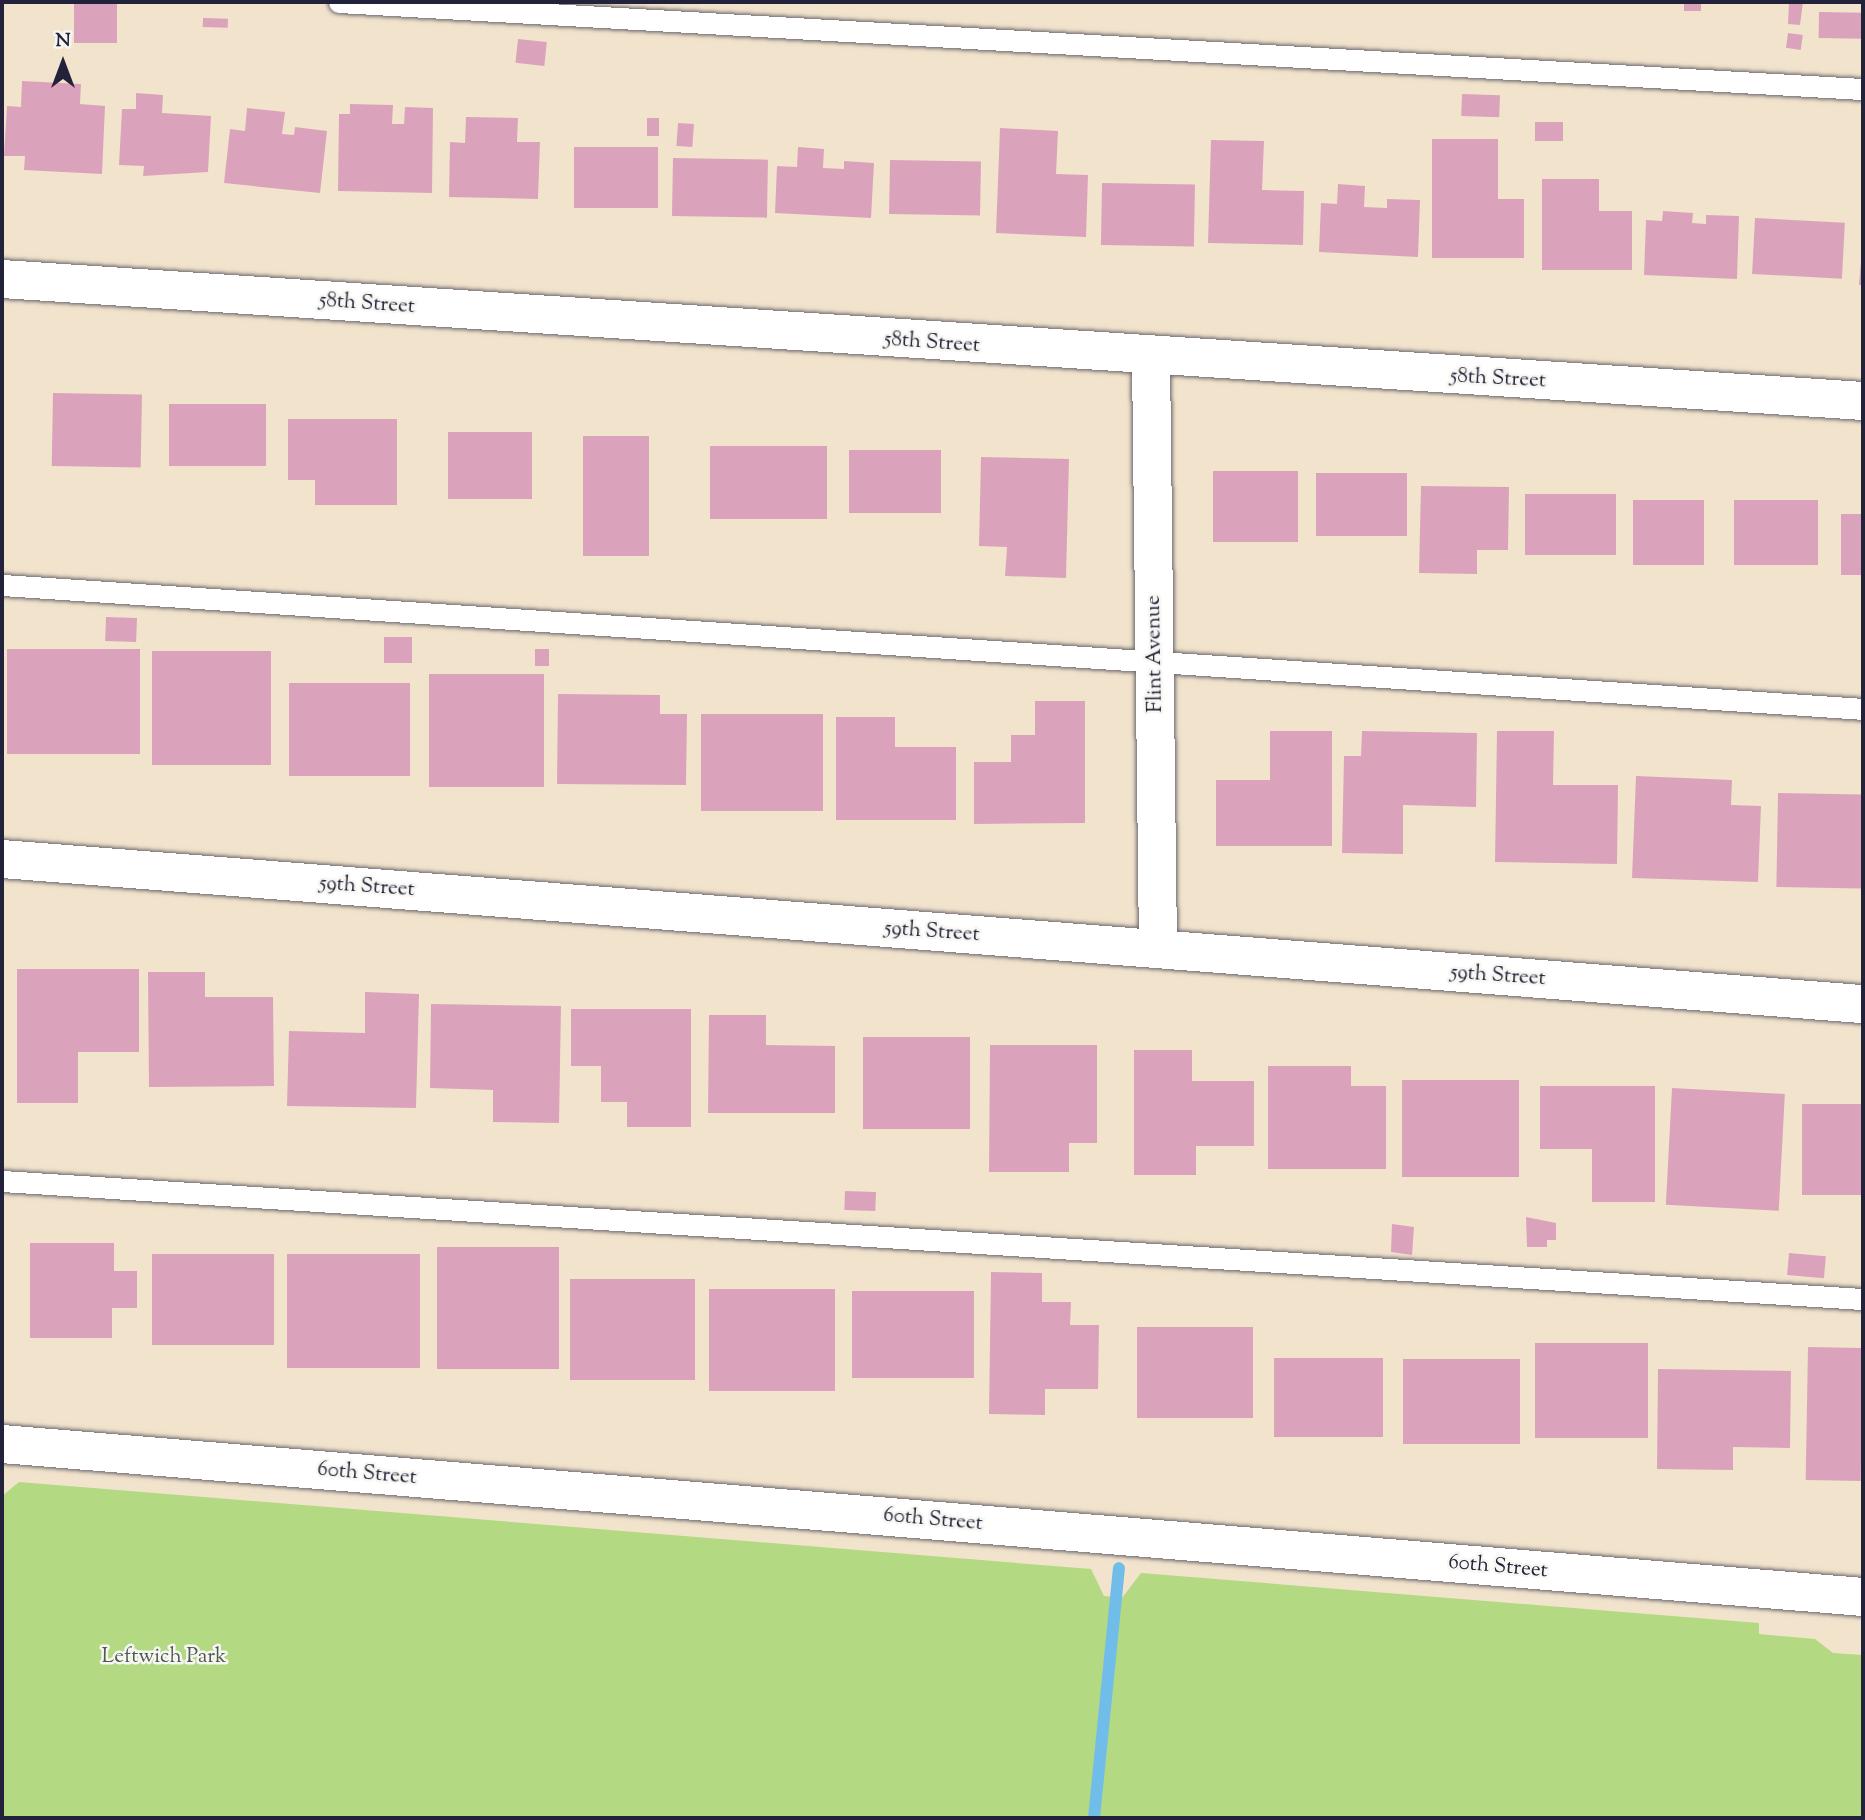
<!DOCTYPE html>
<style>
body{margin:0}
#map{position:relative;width:1865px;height:1820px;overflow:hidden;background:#f2e4cc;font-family:"Sorts Mill Goudy",serif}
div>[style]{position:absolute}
.green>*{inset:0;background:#b3d983}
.stream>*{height:12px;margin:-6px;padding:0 6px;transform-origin:6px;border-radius:6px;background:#70bdea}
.building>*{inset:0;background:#dba3bb;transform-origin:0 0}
.roads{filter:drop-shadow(0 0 2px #6b666e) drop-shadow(0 0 2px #6b666e)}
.service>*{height:21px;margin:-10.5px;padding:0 10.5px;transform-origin:10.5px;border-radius:10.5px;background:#fff}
.minor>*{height:38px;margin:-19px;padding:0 19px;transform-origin:19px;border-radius:19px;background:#fff}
.tertiary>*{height:38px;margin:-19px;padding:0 19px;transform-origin:19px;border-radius:19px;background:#fff}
span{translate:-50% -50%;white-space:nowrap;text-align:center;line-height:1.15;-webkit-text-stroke:5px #f6f6f2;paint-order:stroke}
.street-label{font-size:21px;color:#22223b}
.park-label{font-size:21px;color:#4e5951}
.frame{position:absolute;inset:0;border:4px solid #22223b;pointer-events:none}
.north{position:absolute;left:28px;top:28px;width:70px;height:70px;-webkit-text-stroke:5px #f6f6f2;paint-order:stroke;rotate:0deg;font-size:19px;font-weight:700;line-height:28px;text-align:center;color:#22223b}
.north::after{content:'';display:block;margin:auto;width:24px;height:32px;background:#22223b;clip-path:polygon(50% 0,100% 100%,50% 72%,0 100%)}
</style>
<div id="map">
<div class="green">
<i style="clip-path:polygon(19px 1482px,1091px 1569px,1104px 1596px,1122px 1598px,1141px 1573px,1759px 1623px,1759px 1634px,1815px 1639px,1833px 1653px,1863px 1655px,1863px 1818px,2px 1818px,2px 1496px)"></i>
</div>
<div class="stream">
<i style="left:1094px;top:1818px;width:251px;rotate:-84.3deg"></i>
</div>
<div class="building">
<i style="left:74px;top:2px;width:43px;height:41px"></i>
<i style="left:1684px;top:2px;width:17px;height:9px"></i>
<i style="clip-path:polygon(1789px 2px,1803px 2px,1800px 25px,1788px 24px)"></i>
<i style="left:1819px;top:12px;width:44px;height:26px;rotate:1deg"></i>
<i style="left:203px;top:18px;width:25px;height:9px;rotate:2deg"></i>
<i style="left:1788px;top:33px;width:15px;height:15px;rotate:8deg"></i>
<i style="left:518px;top:39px;width:29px;height:24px;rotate:6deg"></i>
<i style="clip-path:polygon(22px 81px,81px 84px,80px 104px,105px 106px,102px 174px,24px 170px,25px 156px,4px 156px,7px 106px,21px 107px)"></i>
<i style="clip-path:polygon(136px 93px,163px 95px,162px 113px,211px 116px,208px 172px,143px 176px,144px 166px,119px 165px,122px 109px,136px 109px)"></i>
<i style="left:1462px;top:94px;width:38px;height:22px;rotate:2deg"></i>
<i style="clip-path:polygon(350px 104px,393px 105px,392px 124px,404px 124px,405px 107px,433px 108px,432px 193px,338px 191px,339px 114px,350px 114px)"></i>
<i style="clip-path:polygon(247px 108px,285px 112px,282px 134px,294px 135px,295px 127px,327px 131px,320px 193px,224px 183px,230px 129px,245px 131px)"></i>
<i style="clip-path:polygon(466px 117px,518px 118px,517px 142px,540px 142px,538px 199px,449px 197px,450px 142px,465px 143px)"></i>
<i style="left:647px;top:118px;width:12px;height:18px"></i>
<i style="left:1535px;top:122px;width:28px;height:19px"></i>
<i style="left:678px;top:123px;width:16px;height:23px;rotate:4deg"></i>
<i style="clip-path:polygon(1000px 128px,1058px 131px,1056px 174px,1088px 175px,1086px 237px,996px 233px)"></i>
<i style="clip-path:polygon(1432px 139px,1498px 139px,1498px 199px,1524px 199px,1524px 258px,1432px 258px)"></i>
<i style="clip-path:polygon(1211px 140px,1264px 141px,1262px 190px,1304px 191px,1303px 245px,1208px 243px)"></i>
<i style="left:574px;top:147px;width:84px;height:61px"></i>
<i style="clip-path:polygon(798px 147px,824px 149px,823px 168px,844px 169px,844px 161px,874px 163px,871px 218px,775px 213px,777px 166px,797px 167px)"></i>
<i style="left:673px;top:158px;width:95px;height:58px;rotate:1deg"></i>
<i style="left:890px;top:160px;width:91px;height:54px;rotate:1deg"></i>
<i style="clip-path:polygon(1542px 179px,1599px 179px,1599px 211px,1632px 211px,1632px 270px,1542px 270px)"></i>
<i style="left:1102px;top:183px;width:93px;height:62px;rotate:1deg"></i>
<i style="clip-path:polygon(1338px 184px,1365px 186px,1364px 207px,1387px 208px,1387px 199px,1420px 200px,1418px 257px,1319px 252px,1321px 203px,1337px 204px)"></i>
<i style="clip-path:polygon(1663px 211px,1693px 213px,1692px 223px,1706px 224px,1706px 215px,1739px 216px,1737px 279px,1644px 275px,1646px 220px,1662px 221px)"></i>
<i style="left:1755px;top:218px;width:90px;height:56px;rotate:3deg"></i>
<i style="clip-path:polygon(1863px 238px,1863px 285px,1859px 285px)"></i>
<i style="left:53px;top:393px;width:89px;height:73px;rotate:1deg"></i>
<i style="left:169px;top:404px;width:97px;height:62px"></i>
<i style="clip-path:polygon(288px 419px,397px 419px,397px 505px,315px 505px,315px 480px,288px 480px)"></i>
<i style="left:448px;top:432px;width:84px;height:67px"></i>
<i style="left:583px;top:436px;width:66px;height:120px"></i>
<i style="left:710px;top:446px;width:117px;height:73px"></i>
<i style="left:849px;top:450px;width:92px;height:63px"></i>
<i style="clip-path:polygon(981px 457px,1069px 459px,1066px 578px,1005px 576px,1007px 547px,979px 546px)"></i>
<i style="left:1213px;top:471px;width:85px;height:71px"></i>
<i style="left:1316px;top:473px;width:91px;height:63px"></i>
<i style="clip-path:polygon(1421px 486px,1509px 487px,1508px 550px,1477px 550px,1477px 574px,1419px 573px)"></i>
<i style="left:1525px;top:494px;width:91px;height:61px"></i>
<i style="left:1633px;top:500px;width:71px;height:65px"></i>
<i style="left:1734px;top:500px;width:84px;height:65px"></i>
<i style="left:1841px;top:514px;width:22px;height:61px"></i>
<i style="left:106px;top:617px;width:31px;height:24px;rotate:2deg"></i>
<i style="left:384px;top:637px;width:28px;height:26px"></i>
<i style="left:7px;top:649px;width:133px;height:105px"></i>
<i style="left:535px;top:649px;width:14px;height:17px"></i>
<i style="left:152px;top:651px;width:119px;height:114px"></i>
<i style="left:429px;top:674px;width:115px;height:113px"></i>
<i style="left:289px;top:683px;width:121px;height:93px"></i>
<i style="clip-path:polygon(558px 694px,660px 695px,660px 714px,687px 714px,686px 785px,557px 784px)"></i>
<i style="clip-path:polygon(1035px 701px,1085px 701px,1085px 823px,974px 824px,974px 762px,1011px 762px,1011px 735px,1035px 735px)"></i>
<i style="left:701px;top:714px;width:122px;height:97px"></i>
<i style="clip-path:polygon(836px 717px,895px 717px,895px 747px,956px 747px,956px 820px,836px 820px)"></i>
<i style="clip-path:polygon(1270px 731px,1332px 731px,1332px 846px,1216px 846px,1216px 780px,1270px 780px)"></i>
<i style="clip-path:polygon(1362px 731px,1477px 733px,1476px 807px,1403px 805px,1403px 854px,1342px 853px,1344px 756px,1361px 756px)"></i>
<i style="clip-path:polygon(1497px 731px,1554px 731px,1553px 785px,1618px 785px,1617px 864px,1495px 862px)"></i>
<i style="clip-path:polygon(1636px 776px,1732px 780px,1731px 805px,1761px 806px,1758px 882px,1632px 878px)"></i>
<i style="left:1778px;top:793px;width:85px;height:94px;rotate:1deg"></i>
<i style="clip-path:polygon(17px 969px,139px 969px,139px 1052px,78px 1052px,78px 1103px,17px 1103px)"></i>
<i style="clip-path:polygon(148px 972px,205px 972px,205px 997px,273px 997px,274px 1086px,149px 1087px)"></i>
<i style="clip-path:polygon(365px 992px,419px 994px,416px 1108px,287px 1106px,289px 1031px,365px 1033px)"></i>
<i style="clip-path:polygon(431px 1004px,561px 1006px,559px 1123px,493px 1122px,493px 1090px,430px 1088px)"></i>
<i style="clip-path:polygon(571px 1009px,691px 1009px,691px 1127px,627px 1127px,627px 1102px,601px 1102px,601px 1066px,571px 1066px)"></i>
<i style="clip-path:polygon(709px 1015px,766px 1015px,766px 1045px,835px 1046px,835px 1113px,708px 1113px)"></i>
<i style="left:863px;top:1037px;width:107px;height:92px"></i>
<i style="clip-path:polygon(990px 1045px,1097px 1045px,1097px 1143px,1069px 1143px,1069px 1172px,989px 1172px)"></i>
<i style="clip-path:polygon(1134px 1050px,1192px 1050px,1192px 1081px,1254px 1081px,1254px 1146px,1196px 1146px,1196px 1175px,1134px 1175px)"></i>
<i style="clip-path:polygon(1268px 1066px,1351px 1066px,1351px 1086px,1386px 1086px,1386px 1169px,1268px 1169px)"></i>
<i style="left:1402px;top:1080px;width:117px;height:97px"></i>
<i style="clip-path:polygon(1540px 1086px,1655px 1086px,1655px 1202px,1592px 1202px,1592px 1149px,1540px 1149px)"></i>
<i style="left:1672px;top:1088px;width:113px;height:117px;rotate:3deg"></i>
<i style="left:1802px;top:1104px;width:61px;height:91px"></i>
<i style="left:845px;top:1191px;width:31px;height:19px;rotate:2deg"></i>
<i style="clip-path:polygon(1526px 1217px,1556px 1223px,1556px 1240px,1547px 1240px,1547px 1247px,1527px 1247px)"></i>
<i style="clip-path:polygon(1392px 1224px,1414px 1227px,1412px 1255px,1391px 1252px)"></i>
<i style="clip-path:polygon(30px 1243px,114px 1243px,114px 1271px,137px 1271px,137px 1308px,112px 1308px,112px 1338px,30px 1338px)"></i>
<i style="left:437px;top:1247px;width:122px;height:122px"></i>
<i style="left:1789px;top:1253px;width:37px;height:22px;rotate:5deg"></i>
<i style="left:152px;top:1254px;width:122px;height:91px"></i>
<i style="left:287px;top:1254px;width:133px;height:114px"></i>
<i style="clip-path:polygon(991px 1272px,1042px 1273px,1042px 1302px,1071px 1302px,1070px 1325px,1099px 1325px,1098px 1389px,1045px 1389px,1045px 1415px,989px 1414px)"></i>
<i style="left:570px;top:1279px;width:125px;height:101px"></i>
<i style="left:709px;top:1289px;width:126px;height:102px"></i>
<i style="left:852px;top:1291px;width:122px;height:87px"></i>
<i style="left:1137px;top:1327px;width:116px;height:91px"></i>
<i style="left:1535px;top:1343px;width:113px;height:95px"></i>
<i style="left:1808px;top:1347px;width:55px;height:133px;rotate:1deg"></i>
<i style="left:1274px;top:1358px;width:109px;height:79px"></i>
<i style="left:1403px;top:1359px;width:117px;height:85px"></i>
<i style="clip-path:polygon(1658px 1369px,1791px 1371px,1790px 1448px,1733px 1447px,1733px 1470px,1657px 1469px)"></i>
</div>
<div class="roads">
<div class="service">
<i style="left:339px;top:2px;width:1526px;rotate:3.27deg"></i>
<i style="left:2px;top:585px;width:1865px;rotate:3.81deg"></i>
<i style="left:2px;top:1181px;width:1865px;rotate:3.63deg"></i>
</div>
<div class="minor">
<i style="left:1151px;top:358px;width:591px;rotate:89.32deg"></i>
<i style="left:2px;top:859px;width:1867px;rotate:4.46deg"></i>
<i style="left:2px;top:1444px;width:1867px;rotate:4.7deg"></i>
</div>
<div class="tertiary">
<i style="left:2px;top:279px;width:1865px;rotate:3.75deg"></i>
</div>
</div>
<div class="street-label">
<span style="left:367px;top:304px;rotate:4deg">58th Street</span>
<span style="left:932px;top:343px;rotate:4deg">58th Street</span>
<span style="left:1498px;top:379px;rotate:3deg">58th Street</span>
<span style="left:1155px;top:654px;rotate:-91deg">Flint Avenue</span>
<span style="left:367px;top:887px;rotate:4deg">59th Street</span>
<span style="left:932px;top:932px;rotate:4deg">59th Street</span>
<span style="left:1498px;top:976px;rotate:4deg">59th Street</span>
<span style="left:367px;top:1474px;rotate:5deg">60th Street</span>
<span style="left:933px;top:1520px;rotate:5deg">60th Street</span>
<span style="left:1498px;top:1567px;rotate:5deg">60th Street</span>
</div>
<div class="park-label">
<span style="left:164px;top:1657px">Leftwich Park</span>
</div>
<div class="frame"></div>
<div class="north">N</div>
</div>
